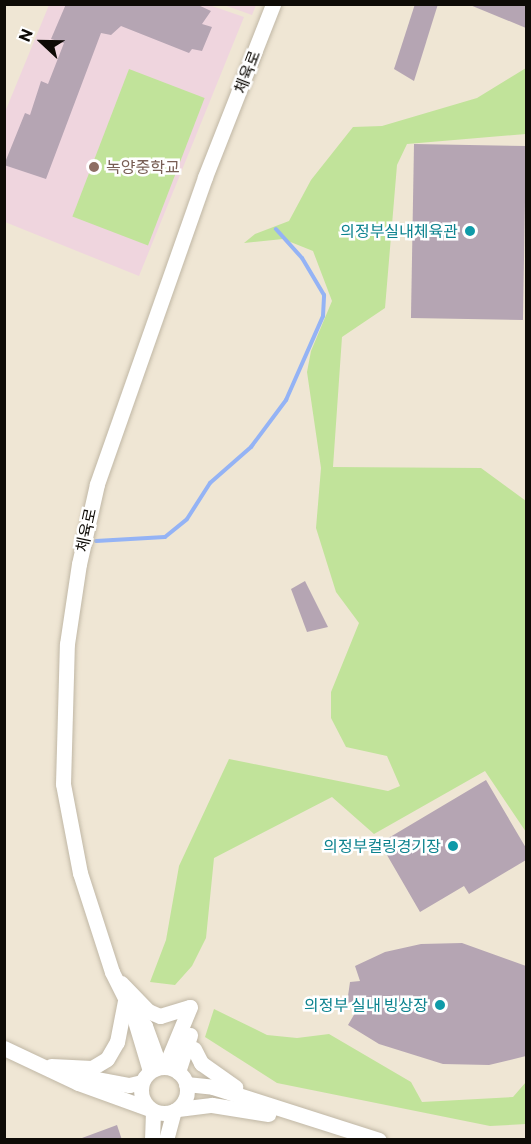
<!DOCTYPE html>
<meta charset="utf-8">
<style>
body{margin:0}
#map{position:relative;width:531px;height:1144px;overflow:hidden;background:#efe6d4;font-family:Commissioner,"Noto Sans KR",sans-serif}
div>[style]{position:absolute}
.education>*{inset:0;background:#efd5de}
.green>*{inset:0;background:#c1e39a;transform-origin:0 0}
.stream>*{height:4px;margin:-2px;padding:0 2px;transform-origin:2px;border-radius:2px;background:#94b3f5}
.building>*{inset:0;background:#b5a5b3;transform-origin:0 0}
.roads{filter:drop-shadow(0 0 2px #c0b7a5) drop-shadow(0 0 2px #c0b7a5)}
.minor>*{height:15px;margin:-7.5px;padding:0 7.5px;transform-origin:7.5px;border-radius:7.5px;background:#fff}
.minor>.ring{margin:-7.5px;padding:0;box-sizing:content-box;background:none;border:15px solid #fff;border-radius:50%}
.dots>*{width:16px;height:16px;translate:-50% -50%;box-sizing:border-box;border:3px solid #fff;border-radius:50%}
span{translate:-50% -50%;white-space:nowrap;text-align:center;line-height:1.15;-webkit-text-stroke:5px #fff;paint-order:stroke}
.street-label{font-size:16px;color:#0e0b06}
.education-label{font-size:16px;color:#785e54}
.left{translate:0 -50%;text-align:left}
.culture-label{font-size:16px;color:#0d838f}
.right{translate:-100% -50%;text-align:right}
.frame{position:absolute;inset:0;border:6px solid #0e0b06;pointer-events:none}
.north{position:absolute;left:12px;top:12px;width:60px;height:60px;-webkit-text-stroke:4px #fff;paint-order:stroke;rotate:292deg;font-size:16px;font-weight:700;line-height:24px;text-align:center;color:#0e0b06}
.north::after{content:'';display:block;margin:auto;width:21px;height:27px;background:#0e0b06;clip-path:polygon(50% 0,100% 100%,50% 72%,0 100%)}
</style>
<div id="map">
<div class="education">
<i style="clip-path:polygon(49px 5px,209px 5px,244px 17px,139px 276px,5px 222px,5px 112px)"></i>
<i style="clip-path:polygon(224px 5px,256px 5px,252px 15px)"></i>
</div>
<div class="green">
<i style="clip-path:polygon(526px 68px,526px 134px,407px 144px,397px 165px,385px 308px,342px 337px,333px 467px,481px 468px,526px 501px,526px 832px,485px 771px,374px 834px,332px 797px,214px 858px,206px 938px,192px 966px,175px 985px,150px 982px,166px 940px,179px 866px,229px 759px,388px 791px,400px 786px,387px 756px,346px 747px,331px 718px,331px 692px,359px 623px,336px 592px,316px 528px,321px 468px,307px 372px,311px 351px,332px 301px,313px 251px,283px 239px,244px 243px,255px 234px,289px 221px,311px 180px,353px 127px,382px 126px,477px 98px)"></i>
<i style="left:129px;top:69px;width:81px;height:158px;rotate:21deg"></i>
<i style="clip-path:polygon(214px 1009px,267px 1035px,297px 1038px,329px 1034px,411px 1082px,422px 1102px,513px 1097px,526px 1082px,526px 1124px,490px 1126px,277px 1083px,205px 1037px)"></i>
</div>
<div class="stream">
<i style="left:96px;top:541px;width:69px;rotate:-3.3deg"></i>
<i style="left:165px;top:537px;width:28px;rotate:-39deg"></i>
<i style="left:187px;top:519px;width:43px;rotate:-57.4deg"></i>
<i style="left:210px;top:483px;width:55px;rotate:-41.3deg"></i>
<i style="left:251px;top:447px;width:59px;rotate:-53.3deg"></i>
<i style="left:286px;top:400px;width:92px;rotate:-66.2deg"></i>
<i style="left:323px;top:316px;width:21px;rotate:-87deg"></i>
<i style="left:324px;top:295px;width:43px;rotate:-120.7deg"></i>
<i style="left:302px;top:258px;width:39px;rotate:-132deg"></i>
</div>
<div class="building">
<i style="clip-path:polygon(66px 4px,196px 4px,211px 11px,202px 24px,212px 27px,202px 51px,192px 49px,189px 53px,121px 26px,111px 35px,101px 33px,46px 179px,4px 165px,25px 113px,30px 115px,41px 81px,48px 84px,64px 43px,51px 39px)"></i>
<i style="clip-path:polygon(415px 4px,438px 4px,414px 81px,394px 69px)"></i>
<i style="clip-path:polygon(470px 4px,526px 4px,526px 28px,470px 5px)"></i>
<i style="left:414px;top:144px;width:112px;height:174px;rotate:1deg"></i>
<i style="clip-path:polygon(305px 581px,328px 627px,307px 632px,291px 589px)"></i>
<i style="clip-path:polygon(486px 780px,526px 848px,526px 860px,469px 894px,464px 886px,420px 912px,380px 843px)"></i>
<i style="clip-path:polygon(462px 943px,526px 966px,526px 1056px,489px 1065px,443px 1064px,379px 1044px,348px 1025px,358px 1008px,347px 1003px,350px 982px,360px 981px,355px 966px,385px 952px,421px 944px)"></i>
<i style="clip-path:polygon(117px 1125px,122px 1140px,82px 1140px,82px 1138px)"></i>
</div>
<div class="roads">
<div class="minor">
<i style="left:121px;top:983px;width:39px;rotate:46deg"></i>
<i style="left:148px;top:1011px;width:13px;rotate:23deg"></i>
<i style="left:160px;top:1016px;width:31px;rotate:-17deg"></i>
<i style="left:133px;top:1014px;width:59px;rotate:73.4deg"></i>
<i style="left:4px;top:1048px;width:82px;rotate:25.3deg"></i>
<i style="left:78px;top:1083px;width:77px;rotate:19.9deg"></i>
<i style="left:194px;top:1049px;width:16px;rotate:63deg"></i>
<i style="left:201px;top:1063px;width:42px;rotate:35.2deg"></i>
<i style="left:51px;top:1066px;width:41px;rotate:2.8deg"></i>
<i style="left:92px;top:1068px;width:17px;rotate:-31deg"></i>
<i style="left:107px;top:1059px;width:20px;rotate:-60deg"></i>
<i style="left:117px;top:1042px;width:42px;rotate:-79deg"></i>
<i class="ring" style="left:141px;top:1067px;width:31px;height:31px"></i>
<i style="left:160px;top:1067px;width:44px;rotate:-110.1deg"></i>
<i style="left:145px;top:1026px;width:17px;rotate:-135deg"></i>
<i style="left:133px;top:1014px;width:47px;rotate:-116.6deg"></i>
<i style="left:112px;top:972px;width:104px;rotate:-107.9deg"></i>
<i style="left:80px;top:873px;width:91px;rotate:-100.8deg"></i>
<i style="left:63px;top:784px;width:140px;rotate:-88.4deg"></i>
<i style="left:67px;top:644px;width:81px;rotate:-81.5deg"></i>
<i style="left:79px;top:564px;width:82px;rotate:-77.3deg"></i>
<i style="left:97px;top:484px;width:325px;rotate:-70.6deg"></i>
<i style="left:205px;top:177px;width:186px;rotate:-68.5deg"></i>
<i style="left:165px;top:1067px;width:65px;rotate:-67.4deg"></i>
<i style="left:178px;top:1072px;width:39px;rotate:-72deg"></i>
<i style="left:80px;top:1076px;width:50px;rotate:10.4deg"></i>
<i style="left:129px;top:1085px;width:13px;rotate:-13deg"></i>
<i style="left:186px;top:1084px;width:27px;rotate:6deg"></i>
<i style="left:213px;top:1087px;width:174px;rotate:17.7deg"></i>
<i style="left:178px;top:1109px;width:34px;rotate:-7deg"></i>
<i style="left:212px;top:1105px;width:57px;rotate:9.1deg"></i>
<i style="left:152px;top:1140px;width:29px;rotate:-88deg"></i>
<i style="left:166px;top:1140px;width:30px;rotate:-75deg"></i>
</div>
</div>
<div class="dots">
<i style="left:94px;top:167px;background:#8d6e63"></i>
<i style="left:470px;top:231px;background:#0f9aa8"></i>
<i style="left:453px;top:846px;background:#0f9aa8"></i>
<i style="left:440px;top:1005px;background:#0f9aa8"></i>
</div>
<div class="street-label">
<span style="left:247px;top:72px;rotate:-69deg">체육로</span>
<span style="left:86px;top:530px;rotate:-78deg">체육로</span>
</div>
<div class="education-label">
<span class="left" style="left:106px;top:167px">녹양중학교</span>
</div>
<div class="culture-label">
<span class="right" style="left:458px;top:231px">의정부실내체육관</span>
<span class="right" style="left:441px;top:846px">의정부컬링경기장</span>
<span class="right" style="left:428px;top:1005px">의정부 실내 빙상장</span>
</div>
<div class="frame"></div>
<div class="north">N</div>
</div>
